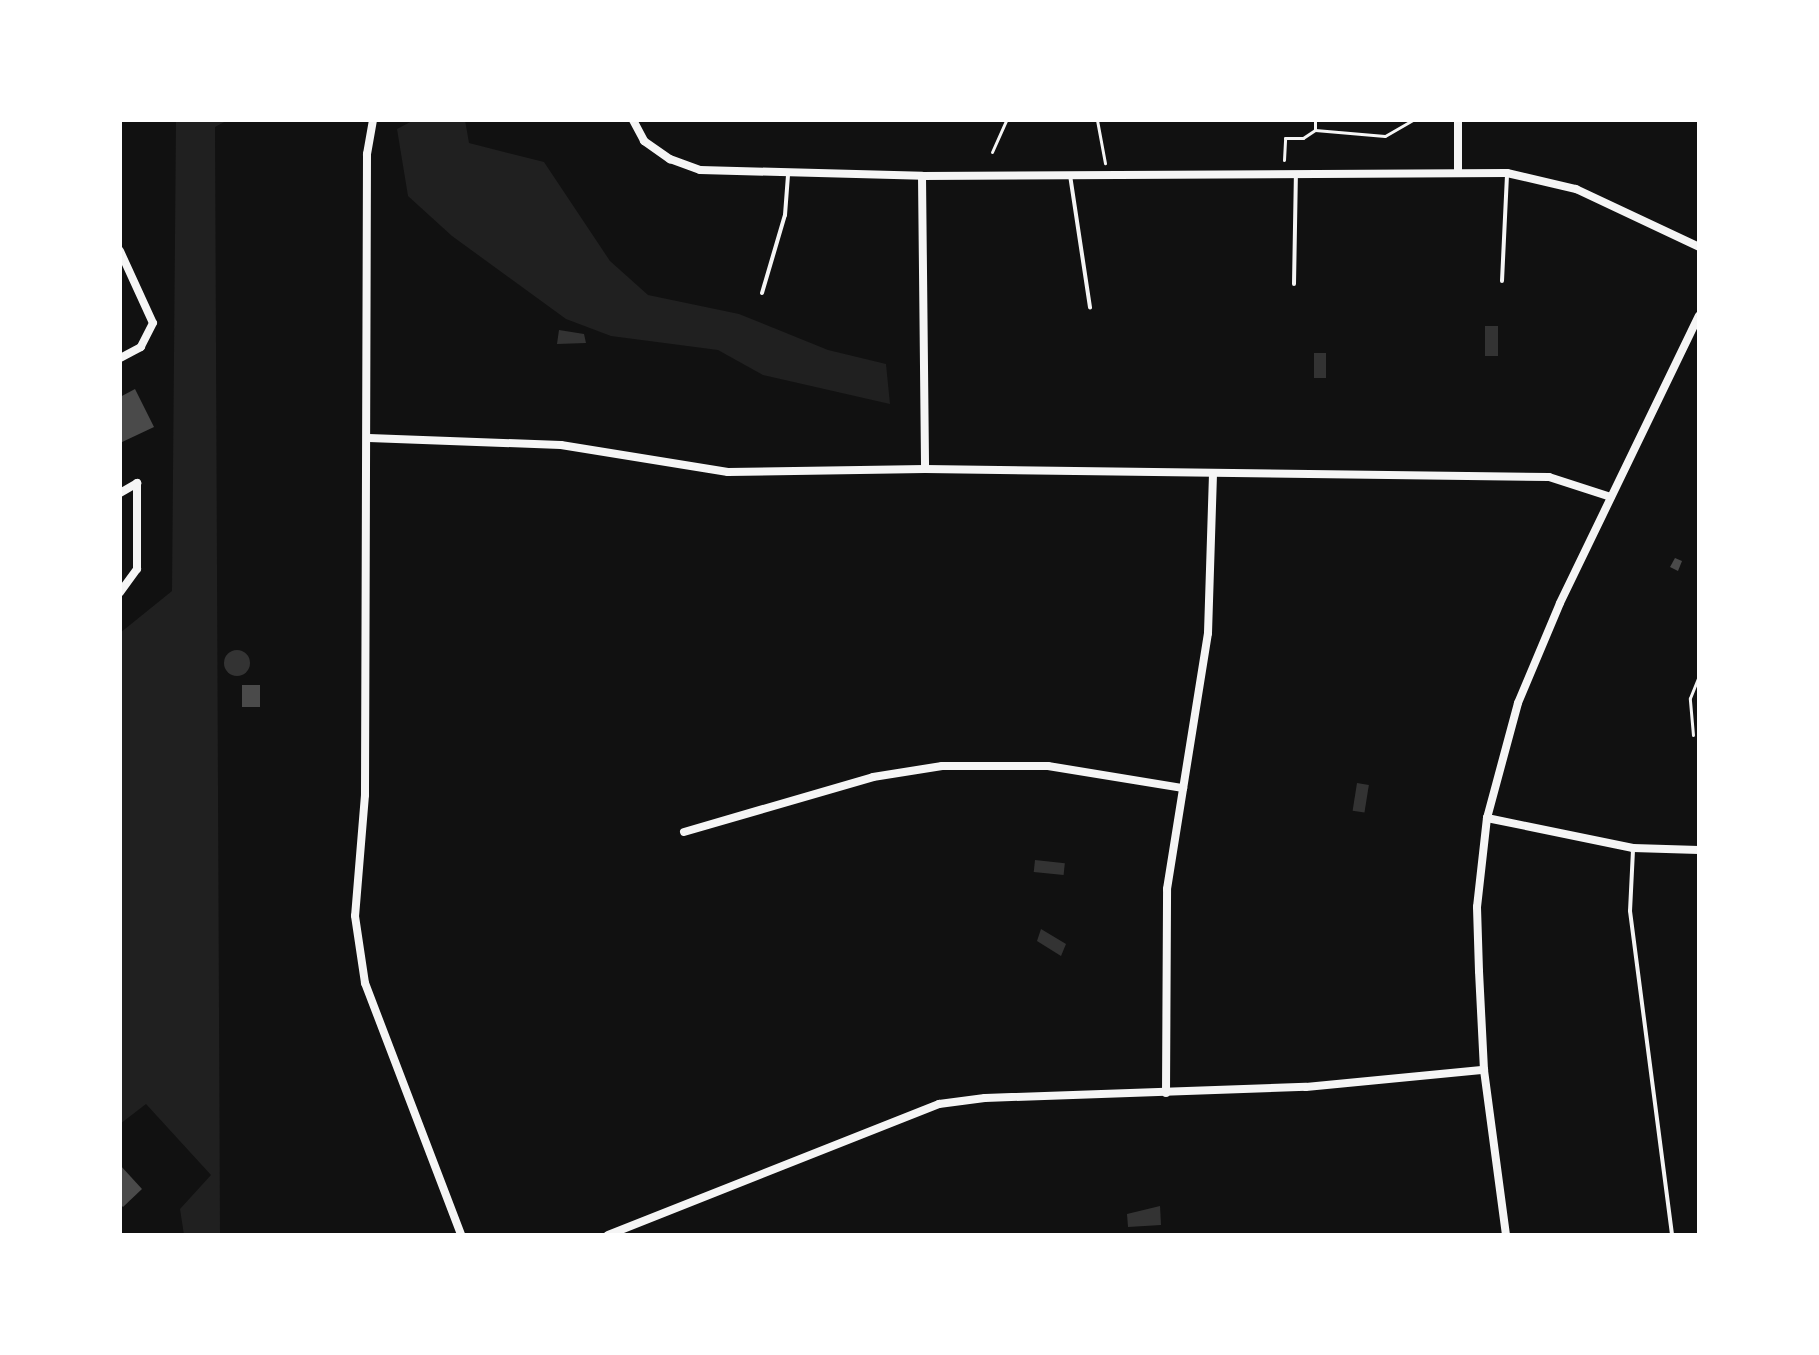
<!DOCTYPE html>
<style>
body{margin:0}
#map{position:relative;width:1819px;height:1355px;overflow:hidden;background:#111;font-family:Inter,sans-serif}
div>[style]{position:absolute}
.green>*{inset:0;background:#202020}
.water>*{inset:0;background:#333;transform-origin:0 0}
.round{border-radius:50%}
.building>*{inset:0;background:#4a4a4a;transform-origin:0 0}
.path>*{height:3px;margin:-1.5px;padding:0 1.5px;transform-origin:1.5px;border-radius:1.5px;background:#f5f5f5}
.service>*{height:4px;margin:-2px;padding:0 2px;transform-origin:2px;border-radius:2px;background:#f5f5f5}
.minor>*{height:8px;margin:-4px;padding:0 4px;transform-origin:4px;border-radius:4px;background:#f5f5f5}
span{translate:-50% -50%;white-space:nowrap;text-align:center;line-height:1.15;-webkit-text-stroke:7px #fff;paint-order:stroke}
.frame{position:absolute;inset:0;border:122px solid #fff;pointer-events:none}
</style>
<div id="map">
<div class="green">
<i style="clip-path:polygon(176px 120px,228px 120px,215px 127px,220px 1235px,184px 1235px,180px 1209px,211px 1175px,146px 1104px,120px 1124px,120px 633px,172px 591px)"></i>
<i style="clip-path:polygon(414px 120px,465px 120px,469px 143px,544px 162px,610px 261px,648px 295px,739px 314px,828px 350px,886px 364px,890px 404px,763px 375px,718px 350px,611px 336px,566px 319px,452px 236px,408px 196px,397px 129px)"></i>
</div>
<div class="water">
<i style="left:1485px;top:326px;width:13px;height:30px"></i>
<i style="clip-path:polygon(559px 330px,584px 334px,586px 343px,557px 344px)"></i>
<i style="left:1314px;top:353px;width:12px;height:25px"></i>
<i class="round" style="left:224px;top:650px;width:26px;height:26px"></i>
<i style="left:1357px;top:783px;width:12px;height:28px;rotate:9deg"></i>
<i style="left:1035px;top:860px;width:30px;height:12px;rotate:6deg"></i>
<i style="clip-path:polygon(1041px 929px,1066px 944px,1061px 956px,1037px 941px)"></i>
<i style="clip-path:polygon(1160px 1206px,1161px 1225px,1128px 1227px,1127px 1214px)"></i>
</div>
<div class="building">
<i style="clip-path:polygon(135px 389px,154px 427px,120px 443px,120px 397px)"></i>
<i style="clip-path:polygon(1675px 558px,1682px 561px,1678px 571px,1670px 567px)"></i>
<i style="left:242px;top:685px;width:18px;height:22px"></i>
<i style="clip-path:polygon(120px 1165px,142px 1189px,123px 1207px,120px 1204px)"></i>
</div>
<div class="path">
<i style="left:1097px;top:120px;width:44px;rotate:79.5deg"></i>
<i style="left:1315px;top:130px;width:70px;rotate:4.9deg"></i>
<i style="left:1385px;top:136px;width:32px;rotate:-30deg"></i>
<i style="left:992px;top:152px;width:35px;rotate:-66deg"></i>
<i style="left:1284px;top:160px;width:22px;rotate:-87deg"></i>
<i style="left:1285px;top:138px;width:18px"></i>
<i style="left:1303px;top:138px;width:14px;rotate:-34deg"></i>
<i style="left:1315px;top:130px;width:10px;rotate:-90deg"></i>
<i style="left:1693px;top:735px;width:37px;rotate:-95deg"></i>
<i style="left:1690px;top:698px;width:24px;rotate:-68deg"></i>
</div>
<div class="service">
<i style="left:1070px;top:175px;width:134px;rotate:81.4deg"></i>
<i style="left:1502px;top:281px;width:106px;rotate:-87.3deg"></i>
<i style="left:1294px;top:284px;width:110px;rotate:-89deg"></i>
<i style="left:762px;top:293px;width:81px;rotate:-73.6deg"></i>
<i style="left:785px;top:215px;width:40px;rotate:-85.7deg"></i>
<i style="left:1633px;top:850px;width:61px;rotate:92.8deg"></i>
<i style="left:1630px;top:911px;width:327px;rotate:82.6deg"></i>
</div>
<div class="minor">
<i style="left:373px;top:120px;width:35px;rotate:100deg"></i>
<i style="left:367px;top:154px;width:641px;rotate:90.18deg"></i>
<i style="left:365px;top:795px;width:121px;rotate:94.7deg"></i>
<i style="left:355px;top:916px;width:68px;rotate:81.5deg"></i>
<i style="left:365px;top:983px;width:270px;rotate:69.1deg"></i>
<i style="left:633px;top:120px;width:24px;rotate:62deg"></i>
<i style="left:644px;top:141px;width:32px;rotate:35deg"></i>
<i style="left:670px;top:159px;width:32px;rotate:20deg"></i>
<i style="left:700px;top:170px;width:222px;rotate:1.5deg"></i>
<i style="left:922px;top:176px;width:585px;rotate:-0.29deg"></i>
<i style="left:1507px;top:173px;width:71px;rotate:13.1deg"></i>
<i style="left:1576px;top:189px;width:136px;rotate:25.2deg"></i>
<i style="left:1458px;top:120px;width:51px;rotate:90deg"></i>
<i style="left:922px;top:176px;width:293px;rotate:89.4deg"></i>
<i style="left:120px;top:251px;width:79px;rotate:65.4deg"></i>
<i style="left:153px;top:323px;width:27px;rotate:117deg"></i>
<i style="left:141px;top:347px;width:24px;rotate:152deg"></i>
<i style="left:369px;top:438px;width:192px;rotate:2.1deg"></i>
<i style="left:561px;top:445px;width:169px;rotate:9.2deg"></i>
<i style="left:728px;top:472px;width:197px;rotate:-0.9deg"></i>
<i style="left:925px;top:469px;width:624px;rotate:0.73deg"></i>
<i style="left:1549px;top:477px;width:65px;rotate:17.9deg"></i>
<i style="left:120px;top:493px;width:20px;rotate:-30deg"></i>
<i style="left:137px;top:483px;width:86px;rotate:90deg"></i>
<i style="left:137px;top:569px;width:29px;rotate:126deg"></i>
<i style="left:1487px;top:818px;width:149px;rotate:11.6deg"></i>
<i style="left:1633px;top:848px;width:66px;rotate:1.7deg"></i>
<i style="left:684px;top:832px;width:197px;rotate:-16.2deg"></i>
<i style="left:873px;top:777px;width:70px;rotate:-9.1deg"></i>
<i style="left:942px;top:766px;width:106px"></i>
<i style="left:1048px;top:766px;width:137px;rotate:9.3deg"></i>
<i style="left:1166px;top:1093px;width:204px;rotate:-89.7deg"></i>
<i style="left:1167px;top:889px;width:259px;rotate:-80.9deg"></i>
<i style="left:1208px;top:633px;width:158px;rotate:-88.2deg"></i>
<i style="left:608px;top:1235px;width:356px;rotate:-21.6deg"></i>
<i style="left:939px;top:1104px;width:46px;rotate:-7.4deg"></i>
<i style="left:985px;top:1098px;width:321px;rotate:-2deg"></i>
<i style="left:1306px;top:1087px;width:179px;rotate:-5.5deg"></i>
<i style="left:1506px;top:1235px;width:166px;rotate:-97.6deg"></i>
<i style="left:1484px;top:1070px;width:99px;rotate:-92.9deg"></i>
<i style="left:1479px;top:971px;width:64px;rotate:-91.8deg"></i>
<i style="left:1477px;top:907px;width:90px;rotate:-83.6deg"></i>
<i style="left:1487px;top:818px;width:119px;rotate:-74.9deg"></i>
<i style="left:1518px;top:703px;width:108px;rotate:-67.2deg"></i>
<i style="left:1560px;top:603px;width:319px;rotate:-64.2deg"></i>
</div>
<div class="frame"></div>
</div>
